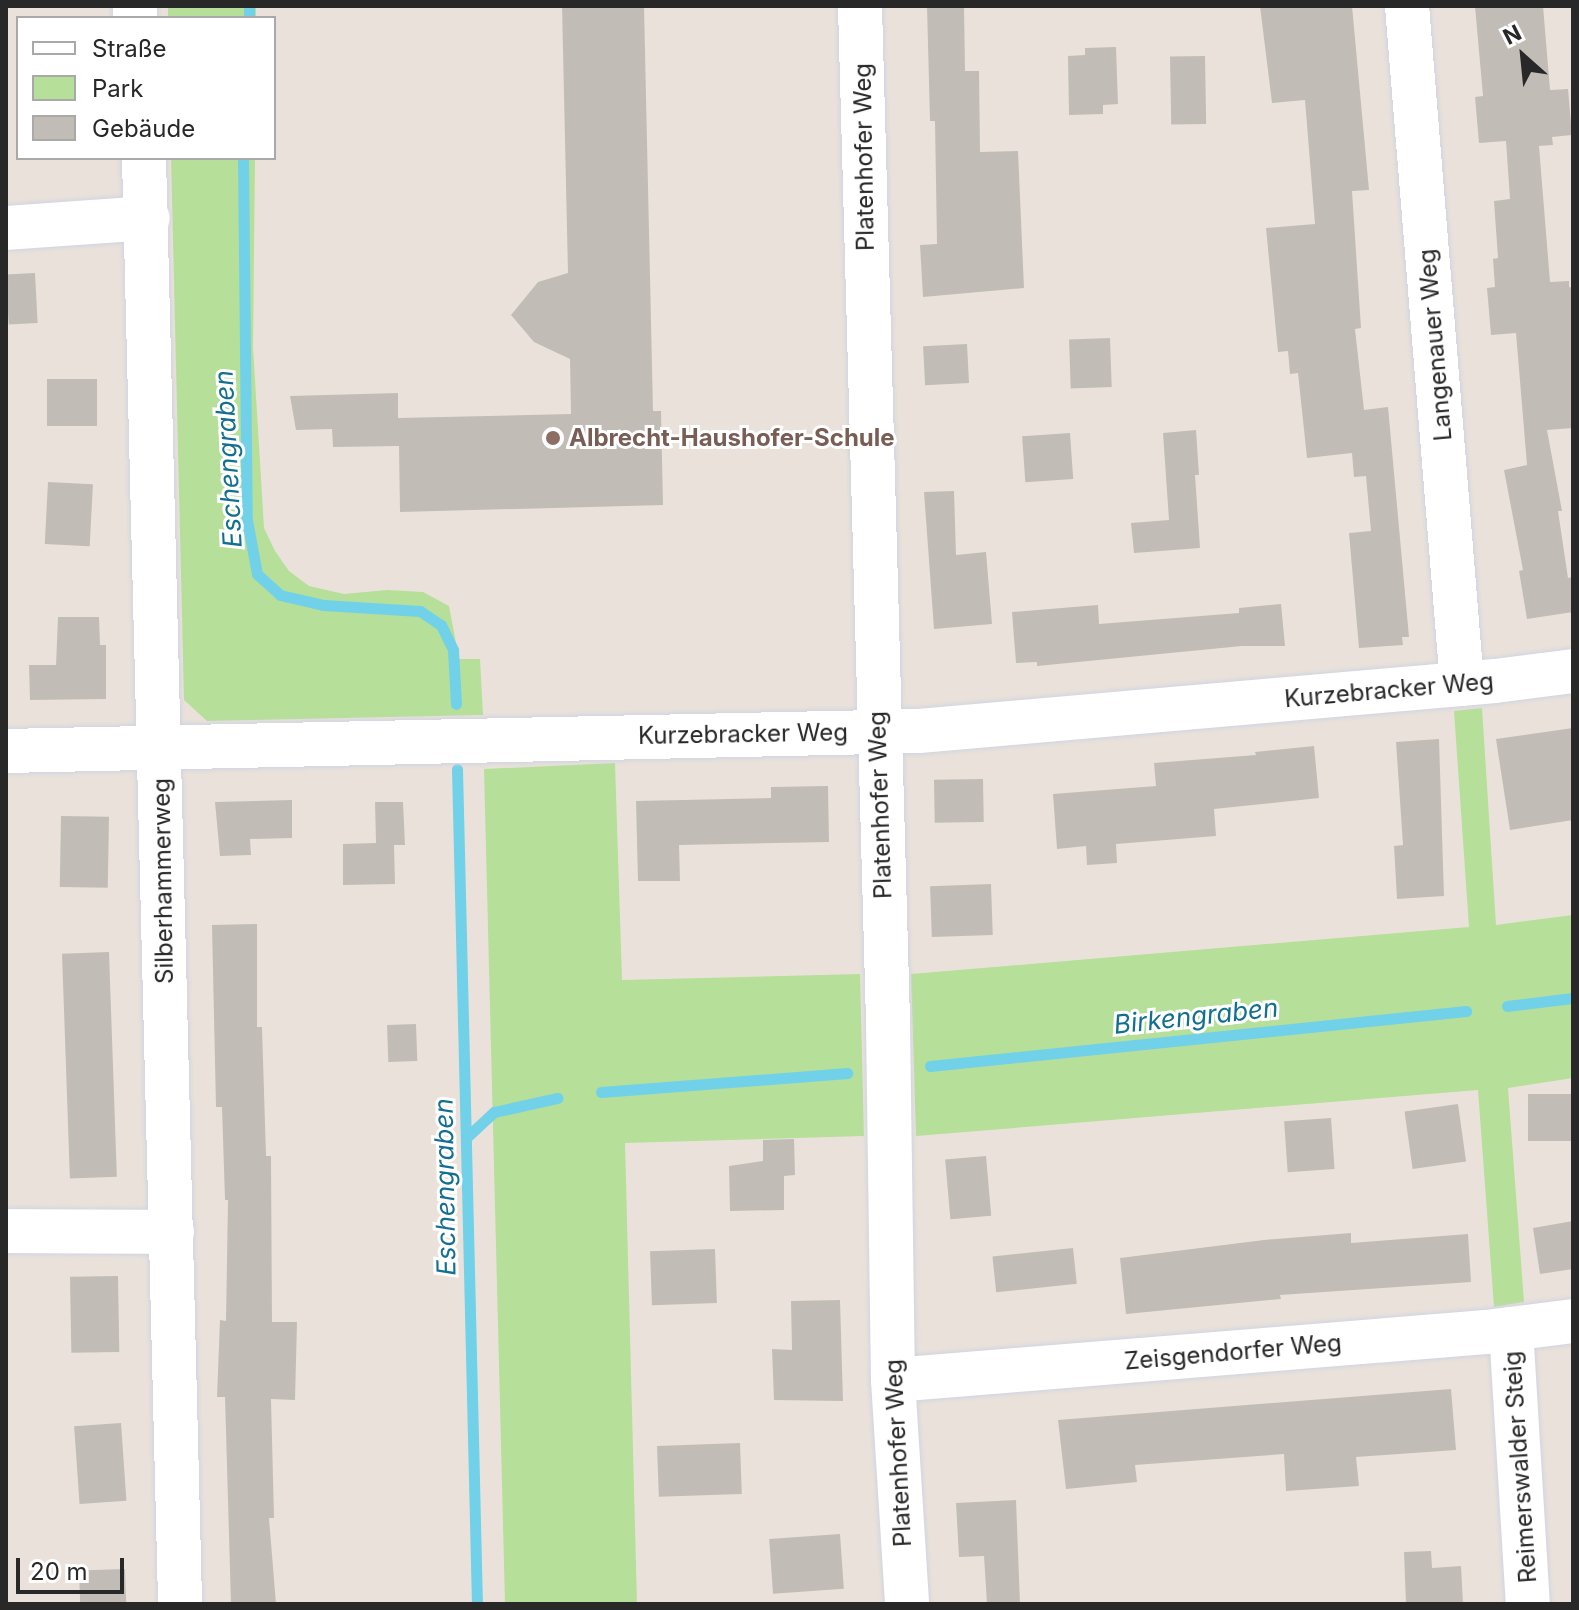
<!DOCTYPE html>
<meta charset="utf-8">
<style>
body{margin:0}
#map{position:relative;width:1579px;height:1610px;overflow:hidden;background:#eae2da;font-family:Inter,sans-serif}
div>[style]{position:absolute}
.green>*{inset:0;background:#b6df99;transform-origin:0 0}
.stream>*{height:11px;margin:-5.5px;padding:0 5.5px;transform-origin:5.5px;border-radius:5.5px;background:#71d1e8}
.building>*{inset:0;background:#c2bcb7;transform-origin:0 0}
.roads{filter:drop-shadow(0 0 2px #d0d4e1) drop-shadow(0 0 2px #d0d4e1)}
.minor>*{height:44px;margin:-22px;padding:0 22px;transform-origin:22px;border-radius:22px;background:#fff}
.dots>*{width:22px;height:22px;translate:-50% -50%;box-sizing:border-box;border:4px solid #fff;border-radius:50%}
span{translate:-50% -50%;white-space:nowrap;text-align:center;line-height:1.15;-webkit-text-stroke:6px #fff;paint-order:stroke}
.street-label{font-size:24px;color:#282828}
.education-label{font-size:24px;color:#785e54;font-weight:700}
.left{translate:0 -50%;text-align:left}
.water-label{font-size:26px;color:#136f91;font-style:italic}
.frame{position:absolute;inset:0;border:8px solid #282828;pointer-events:none}
.legend{position:absolute;left:16px;top:16px;width:260px;height:144px;box-sizing:border-box;background:#fff;border:2px solid #a9a9a9;margin:0;padding:10px 14px;list-style:none;font-size:24px;color:#282828}
.legend li{display:flex;align-items:center;gap:16px;height:40px}
.legend b{width:40px;border:2px solid #a9a9a9}
.north{position:absolute;left:1483px;top:16px;width:80px;height:80px;-webkit-text-stroke:6px #fff;paint-order:stroke;rotate:333deg;font-size:22px;font-weight:700;line-height:32px;text-align:center;color:#282828}
.north::after{content:'';display:block;margin:auto;width:28px;height:36px;background:#282828;clip-path:polygon(50% 0,100% 100%,50% 72%,0 100%)}
.scale{position:absolute;left:16px;top:1558px;width:108px;height:36px;box-sizing:border-box;border:4px solid #282828;border-top:0;padding-left:10px;font-size:24px;line-height:28px;white-space:nowrap;color:#282828;-webkit-text-stroke:6px #fff;paint-order:stroke}
</style>
<div id="map">
<div class="green">
<i style="left:168px;top:6px;width:88px;height:12px"></i>
<i style="clip-path:polygon(171px 158px,255px 158px,253px 347px,264px 528px,275px 551px,289px 571px,309px 586px,344px 594px,387px 590px,423px 592px,449px 606px,459px 659px,480px 659px,483px 715px,207px 721px,184px 700px)"></i>
<i style="clip-path:polygon(1482px 708px,1496px 925px,1573px 915px,1573px 1078px,1508px 1088px,1524px 1302px,1494px 1307px,1478px 1090px,916px 1136px,911px 974px,1469px 927px,1454px 711px)"></i>
<i style="clip-path:polygon(615px 763px,622px 980px,860px 974px,864px 1136px,625px 1143px,637px 1604px,505px 1604px,484px 769px)"></i>
</div>
<div class="stream">
<i style="left:249px;top:18px;width:12px;rotate:-90deg"></i>
<i style="left:243px;top:158px;width:362px;rotate:89.4deg"></i>
<i style="left:247px;top:520px;width:55px;rotate:79.5deg"></i>
<i style="left:257px;top:574px;width:31px;rotate:42deg"></i>
<i style="left:280px;top:595px;width:44px;rotate:13.1deg"></i>
<i style="left:323px;top:605px;width:97px;rotate:3.5deg"></i>
<i style="left:420px;top:611px;width:25px;rotate:34deg"></i>
<i style="left:441px;top:625px;width:28px;rotate:64deg"></i>
<i style="left:453px;top:650px;width:54px;rotate:86.8deg"></i>
<i style="left:457px;top:769px;width:835px;rotate:88.63deg"></i>
<i style="left:1507px;top:1006px;width:66px;rotate:-6.9deg"></i>
<i style="left:930px;top:1066px;width:539px;rotate:-5.86deg"></i>
<i style="left:601px;top:1092px;width:247px;rotate:-4.4deg"></i>
<i style="left:467px;top:1137px;width:37px;rotate:-43deg"></i>
<i style="left:494px;top:1112px;width:65px;rotate:-12.5deg"></i>
</div>
<div class="building">
<i style="clip-path:polygon(562px 6px,644px 6px,653px 411px,661px 411px,663px 505px,400px 512px,399px 446px,333px 447px,332px 429px,296px 430px,290px 396px,398px 393px,398px 418px,571px 414px,570px 359px,534px 342px,511px 315px,538px 282px,568px 273px)"></i>
<i style="clip-path:polygon(927px 6px,964px 6px,965px 71px,979px 71px,980px 152px,1018px 151px,1024px 288px,923px 297px,920px 245px,937px 244px,935px 121px,930px 121px)"></i>
<i style="clip-path:polygon(1260px 6px,1352px 6px,1369px 190px,1352px 191px,1361px 328px,1355px 329px,1364px 410px,1388px 407px,1409px 637px,1402px 637px,1403px 645px,1359px 648px,1349px 533px,1371px 531px,1366px 476px,1354px 477px,1352px 453px,1307px 458px,1298px 373px,1290px 374px,1288px 351px,1278px 352px,1266px 228px,1315px 224px,1305px 100px,1272px 103px)"></i>
<i style="clip-path:polygon(1475px 6px,1543px 6px,1550px 90px,1568px 89px,1572px 135px,1552px 137px,1553px 145px,1539px 146px,1550px 282px,1569px 281px,1569px 287px,1573px 288px,1573px 428px,1547px 430px,1562px 511px,1558px 511px,1568px 578px,1573px 577px,1573px 612px,1527px 619px,1519px 571px,1523px 570px,1504px 470px,1527px 465px,1516px 333px,1491px 335px,1487px 288px,1495px 287px,1493px 259px,1498px 258px,1494px 201px,1510px 199px,1506px 141px,1479px 143px,1475px 97px,1483px 96px)"></i>
<i style="clip-path:polygon(1116px 47px,1118px 104px,1103px 105px,1103px 114px,1069px 115px,1068px 56px,1085px 55px,1085px 48px)"></i>
<i style="left:1205px;top:56px;width:68px;height:35px;rotate:89deg"></i>
<i style="left:35px;top:273px;width:50px;height:29px;rotate:87deg"></i>
<i style="left:1110px;top:338px;width:49px;height:41px;rotate:88deg"></i>
<i style="left:967px;top:344px;width:39px;height:44px;rotate:87deg"></i>
<i style="left:47px;top:379px;width:50px;height:47px"></i>
<i style="clip-path:polygon(1196px 430px,1199px 475px,1195px 475px,1200px 548px,1134px 553px,1131px 523px,1169px 520px,1163px 433px)"></i>
<i style="left:1070px;top:433px;width:46px;height:48px;rotate:86deg"></i>
<i style="left:48px;top:482px;width:45px;height:62px;rotate:3deg"></i>
<i style="clip-path:polygon(954px 491px,956px 555px,986px 552px,992px 624px,934px 629px,924px 492px)"></i>
<i style="clip-path:polygon(1281px 604px,1285px 646px,1242px 646px,1037px 666px,1037px 662px,1016px 663px,1012px 612px,1098px 605px,1099px 624px,1239px 613px,1239px 608px)"></i>
<i style="clip-path:polygon(58px 617px,99px 617px,100px 645px,106px 645px,106px 699px,30px 700px,29px 665px,56px 665px)"></i>
<i style="clip-path:polygon(1573px 728px,1573px 820px,1510px 830px,1496px 739px)"></i>
<i style="clip-path:polygon(1439px 739px,1444px 896px,1397px 899px,1394px 846px,1403px 845px,1396px 742px)"></i>
<i style="clip-path:polygon(1314px 746px,1319px 798px,1214px 809px,1216px 836px,1116px 844px,1117px 863px,1087px 865px,1086px 846px,1057px 849px,1053px 794px,1156px 786px,1154px 763px,1256px 755px,1255px 752px)"></i>
<i style="left:983px;top:779px;width:43px;height:49px;rotate:89deg"></i>
<i style="clip-path:polygon(828px 786px,829px 842px,679px 845px,680px 881px,638px 881px,636px 801px,771px 798px,771px 787px)"></i>
<i style="clip-path:polygon(292px 800px,292px 838px,250px 839px,251px 855px,220px 856px,215px 802px)"></i>
<i style="clip-path:polygon(375px 802px,403px 802px,405px 845px,394px 845px,395px 884px,343px 885px,343px 844px,376px 843px)"></i>
<i style="left:61px;top:816px;width:48px;height:71px;rotate:1deg"></i>
<i style="left:991px;top:884px;width:51px;height:61px;rotate:88deg"></i>
<i style="clip-path:polygon(257px 924px,257px 1027px,262px 1027px,266px 1156px,271px 1156px,272px 1322px,297px 1322px,295px 1400px,271px 1399px,274px 1518px,269px 1518px,276px 1604px,231px 1604px,225px 1397px,217px 1397px,220px 1320px,226px 1321px,228px 1200px,225px 1200px,222px 1107px,216px 1107px,212px 925px)"></i>
<i style="left:109px;top:952px;width:225px;height:47px;rotate:88deg"></i>
<i style="left:416px;top:1024px;width:37px;height:29px;rotate:88deg"></i>
<i style="left:1573px;top:1094px;width:47px;height:45px;rotate:90deg"></i>
<i style="left:1458px;top:1104px;width:58px;height:54px;rotate:82deg"></i>
<i style="left:1331px;top:1118px;width:51px;height:47px;rotate:86deg"></i>
<i style="clip-path:polygon(794px 1139px,795px 1175px,784px 1176px,784px 1210px,730px 1211px,729px 1166px,763px 1161px,763px 1140px)"></i>
<i style="left:986px;top:1156px;width:60px;height:41px;rotate:85deg"></i>
<i style="clip-path:polygon(1573px 1221px,1573px 1269px,1540px 1274px,1533px 1228px)"></i>
<i style="clip-path:polygon(1351px 1233px,1351px 1243px,1468px 1234px,1471px 1282px,1280px 1295px,1281px 1299px,1126px 1314px,1120px 1258px,1264px 1240px)"></i>
<i style="left:1073px;top:1248px;width:36px;height:81px;rotate:84deg"></i>
<i style="left:715px;top:1249px;width:54px;height:65px;rotate:88deg"></i>
<i style="left:118px;top:1276px;width:76px;height:48px;rotate:89deg"></i>
<i style="clip-path:polygon(840px 1300px,843px 1401px,774px 1400px,772px 1349px,792px 1350px,791px 1301px)"></i>
<i style="clip-path:polygon(1451px 1389px,1456px 1450px,1356px 1457px,1359px 1486px,1286px 1491px,1284px 1454px,1135px 1465px,1137px 1482px,1066px 1489px,1058px 1420px)"></i>
<i style="left:121px;top:1423px;width:78px;height:47px;rotate:86deg"></i>
<i style="left:740px;top:1443px;width:51px;height:83px;rotate:88deg"></i>
<i style="clip-path:polygon(1016px 1500px,1020px 1604px,987px 1604px,984px 1556px,959px 1557px,956px 1503px)"></i>
<i style="left:840px;top:1534px;width:55px;height:71px;rotate:86deg"></i>
<i style="clip-path:polygon(1431px 1551px,1432px 1568px,1461px 1566px,1463px 1604px,1406px 1604px,1404px 1552px)"></i>
<i style="left:125px;top:1569px;width:35px;height:46px;rotate:88deg"></i>
</div>
<div class="roads">
<div class="minor">
<i style="left:135px;top:6px;width:12px;rotate:90deg"></i>
<i style="left:860px;top:6px;width:1018px;rotate:88.42deg"></i>
<i style="left:888px;top:1024px;width:356px;rotate:89.2deg"></i>
<i style="left:893px;top:1380px;width:224px;rotate:86.4deg"></i>
<i style="left:1407px;top:6px;width:680px;rotate:85.36deg"></i>
<i style="left:144px;top:158px;width:1446px;rotate:88.57deg"></i>
<i style="left:6px;top:228px;width:142px;rotate:-4deg"></i>
<i style="left:6px;top:751px;width:913px;rotate:-1.25deg"></i>
<i style="left:919px;top:731px;width:578px;rotate:-4.96deg"></i>
<i style="left:1495px;top:681px;width:79px;rotate:-7.3deg"></i>
<i style="left:6px;top:1231px;width:166px;rotate:0.3deg"></i>
<i style="left:1511px;top:1329px;width:276px;rotate:86.5deg"></i>
<i style="left:893px;top:1380px;width:595px;rotate:-4.63deg"></i>
<i style="left:1486px;top:1332px;width:88px;rotate:-7.2deg"></i>
</div>
</div>
<div class="dots">
<i style="left:553px;top:438px;background:#8d6e63"></i>
</div>
<div class="street-label">
<span style="left:864px;top:157px;rotate:-91deg">Platenhofer Weg</span>
<span style="left:1435px;top:345px;rotate:-95deg">Langenauer Weg</span>
<span style="left:1389px;top:690px;rotate:-5deg">Kurzebracker Weg</span>
<span style="left:743px;top:734px;rotate:-1deg">Kurzebracker Weg</span>
<span style="left:880px;top:805px;rotate:-92deg">Platenhofer Weg</span>
<span style="left:163px;top:881px;rotate:-91deg">Silberhammerweg</span>
<span style="left:1233px;top:1352px;rotate:-5deg">Zeisgendorfer Weg</span>
<span style="left:898px;top:1453px;rotate:-93deg">Platenhofer Weg</span>
<span style="left:1520px;top:1467px;rotate:-94deg">Reimerswalder Steig</span>
</div>
<div class="education-label">
<span class="left" style="left:569px;top:438px">Albrecht-Haushofer-Schule</span>
</div>
<div class="water-label">
<span style="left:228px;top:459px;rotate:-93deg">Eschengraben</span>
<span style="left:1196px;top:1016px;rotate:-6deg">Birkengraben</span>
<span style="left:445px;top:1187px;rotate:-91deg">Eschengraben</span>
</div>
<div class="frame"></div>
<ul class="legend">
<li><b style="height:10px;background:#fff"></b>Straße</li>
<li><b style="height:22px;background:#b6df99"></b>Park</li>
<li><b style="height:22px;background:#c2bcb7"></b>Gebäude</li>
</ul>
<div class="north">N</div>
<div class="scale">20 m</div>
</div>
